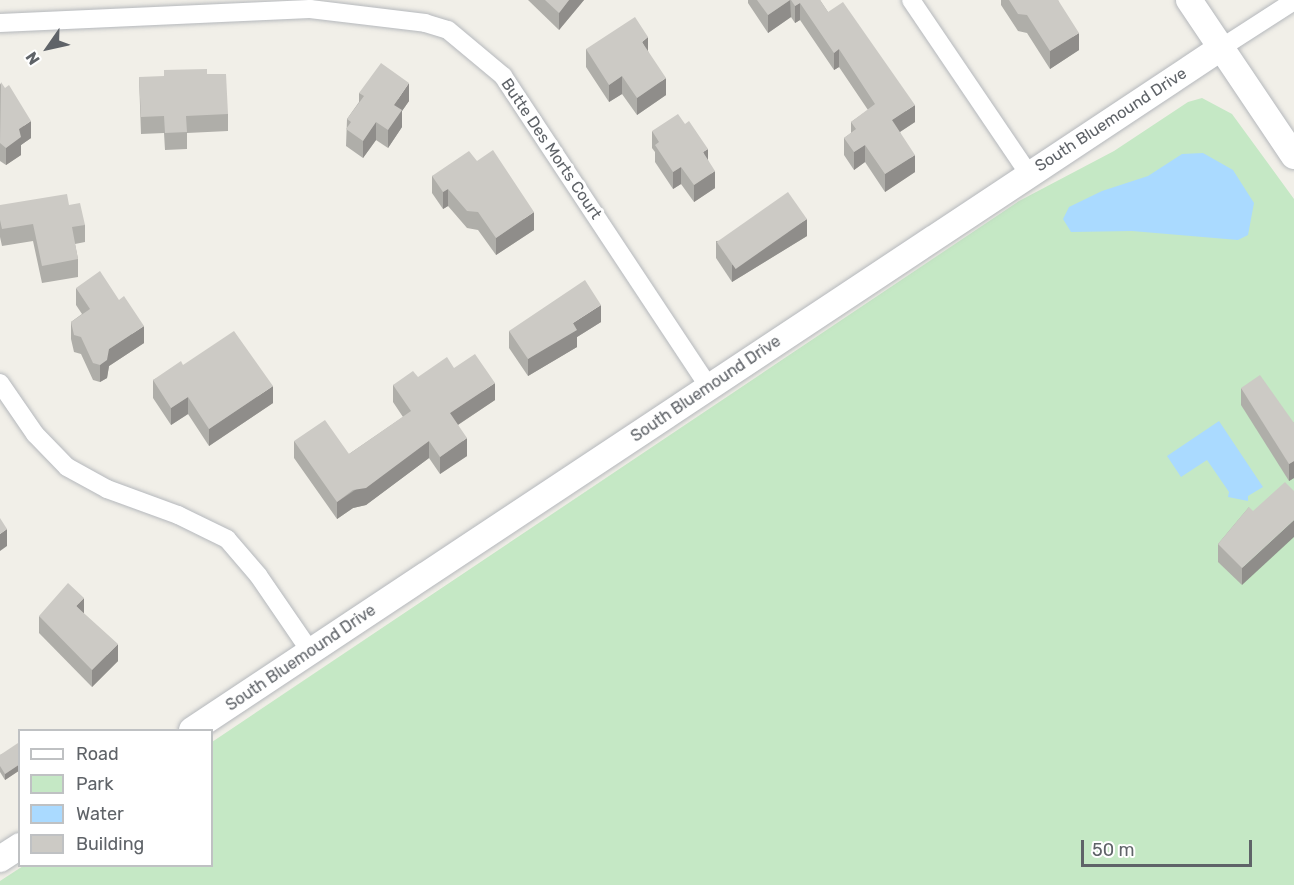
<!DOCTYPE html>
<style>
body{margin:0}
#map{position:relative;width:1294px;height:885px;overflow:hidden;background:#f1efe8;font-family:Rubik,sans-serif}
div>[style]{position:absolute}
.green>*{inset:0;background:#c5e8c5}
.water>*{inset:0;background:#aadaff}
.roads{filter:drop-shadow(0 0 2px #b5b8bc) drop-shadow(0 0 2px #b5b8bc)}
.street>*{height:18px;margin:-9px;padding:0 9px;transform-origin:9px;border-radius:9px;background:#fff}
.secondary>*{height:26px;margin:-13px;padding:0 13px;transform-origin:13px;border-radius:13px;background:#fff}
.wall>*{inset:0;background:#afaea9}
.shaded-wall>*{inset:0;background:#8f8d8a}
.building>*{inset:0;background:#cccac5;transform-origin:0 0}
span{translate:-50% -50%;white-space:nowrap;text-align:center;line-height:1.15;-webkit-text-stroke:6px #fff;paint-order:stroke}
.street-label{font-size:16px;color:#5f6368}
.legend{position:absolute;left:18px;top:729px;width:195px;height:138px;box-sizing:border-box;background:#fff;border:2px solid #bfc1c3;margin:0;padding:8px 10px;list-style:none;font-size:18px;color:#5f6368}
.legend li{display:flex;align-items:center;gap:12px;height:30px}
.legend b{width:30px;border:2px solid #bfc1c3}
.north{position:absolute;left:18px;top:18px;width:60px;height:60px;-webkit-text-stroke:4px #fff;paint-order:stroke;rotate:236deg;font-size:16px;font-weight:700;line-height:24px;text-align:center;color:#5f6368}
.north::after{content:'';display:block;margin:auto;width:21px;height:27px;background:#5f6368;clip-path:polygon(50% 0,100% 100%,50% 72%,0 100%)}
.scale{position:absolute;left:1081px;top:840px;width:171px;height:27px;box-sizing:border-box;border:3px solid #5f6368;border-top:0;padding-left:8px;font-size:18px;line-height:21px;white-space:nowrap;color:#5f6368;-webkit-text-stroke:4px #fff;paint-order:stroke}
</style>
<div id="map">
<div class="green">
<i style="clip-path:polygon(1202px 98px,1232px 114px,1294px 199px,1294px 885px,0 885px,0 881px,23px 866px,212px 866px,212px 742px,1019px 201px,1114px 151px,1188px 102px)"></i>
</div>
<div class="water">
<i style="clip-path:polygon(1203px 153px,1233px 170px,1254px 203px,1248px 235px,1238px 240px,1132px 231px,1071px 232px,1063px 219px,1069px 207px,1102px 191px,1148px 176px,1182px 154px)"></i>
<i style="clip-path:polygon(1219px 421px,1263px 487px,1248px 496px,1248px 501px,1228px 497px,1229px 492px,1207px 460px,1181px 477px,1167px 456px)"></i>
</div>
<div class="roads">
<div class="street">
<i style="left:911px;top:0;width:209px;rotate:55.9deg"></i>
<i style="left:0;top:23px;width:310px;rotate:-2.6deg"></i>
<i style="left:310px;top:9px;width:116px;rotate:6.9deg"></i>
<i style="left:425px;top:23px;width:24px;rotate:17deg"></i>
<i style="left:448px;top:30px;width:72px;rotate:39.9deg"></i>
<i style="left:503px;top:76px;width:373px;rotate:56.5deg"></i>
<i style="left:1221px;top:48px;width:87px;rotate:-32.8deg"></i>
<i style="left:0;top:383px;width:62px;rotate:55.5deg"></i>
<i style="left:35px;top:434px;width:46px;rotate:45.9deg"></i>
<i style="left:67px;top:467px;width:46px;rotate:28.8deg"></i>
<i style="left:107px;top:489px;width:76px;rotate:20.1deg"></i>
<i style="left:178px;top:515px;width:55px;rotate:26.1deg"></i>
<i style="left:227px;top:539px;width:48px;rotate:49.3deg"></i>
<i style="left:258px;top:575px;width:92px;rotate:55.6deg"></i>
</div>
<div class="secondary">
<i style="left:1189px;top:0;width:188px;rotate:56.1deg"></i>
<i style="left:192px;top:730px;width:1234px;rotate:-33.54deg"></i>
<i style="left:0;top:859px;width:24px;rotate:-33deg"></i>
</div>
</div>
<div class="wall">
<i style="clip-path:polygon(528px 0,584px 0,559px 30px)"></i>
<i style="clip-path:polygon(748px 0,820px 0,828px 12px,915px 122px,900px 132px,915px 172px,885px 192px,865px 162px,854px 170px,844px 155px,844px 138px,851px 133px,851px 122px,868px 110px,839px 67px,834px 70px,800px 20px,795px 23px,791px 17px,768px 33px,748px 3px)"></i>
<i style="clip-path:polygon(1001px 0,1058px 0,1079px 50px,1050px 69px,1027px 33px,1018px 31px,1001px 5px)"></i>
<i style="clip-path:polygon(586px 49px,648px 51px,666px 95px,637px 115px,622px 94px,609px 102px,586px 67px)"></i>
<i style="clip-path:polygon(139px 77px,228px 114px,228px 131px,187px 133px,187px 149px,165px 150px,164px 133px,141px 134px)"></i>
<i style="clip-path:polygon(0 83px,31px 138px,21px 145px,21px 155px,6px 165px,0 161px)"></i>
<i style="clip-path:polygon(359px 93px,409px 101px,402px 111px,402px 127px,388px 148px,376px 140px,363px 158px,346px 146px,347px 119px,359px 102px)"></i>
<i style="clip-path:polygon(652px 131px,708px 160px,715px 188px,694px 202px,681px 184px,673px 189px,655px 162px,655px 152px,652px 148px)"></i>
<i style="clip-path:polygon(477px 161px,534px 230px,496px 255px,478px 230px,467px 228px,448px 206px,443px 209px,432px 193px,432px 176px)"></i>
<i style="clip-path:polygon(0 205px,69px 205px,85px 225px,85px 242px,75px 244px,78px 259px,78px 277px,42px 283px,33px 241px,2px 246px,0 237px)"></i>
<i style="clip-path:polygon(807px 236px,732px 282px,716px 258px,716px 241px)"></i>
<i style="clip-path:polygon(76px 288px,144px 343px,109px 366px,107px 378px,100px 382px,93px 380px,81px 354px,74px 352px,71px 339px,71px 322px,82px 314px,76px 305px)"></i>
<i style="clip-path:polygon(601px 322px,577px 337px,577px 347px,528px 376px,509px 348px,509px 331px)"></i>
<i style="clip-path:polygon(183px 365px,273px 403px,209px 446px,188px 414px,171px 425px,153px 398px,153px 380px)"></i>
<i style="clip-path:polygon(454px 368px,495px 400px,458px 425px,467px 456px,440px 474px,429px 458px,366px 505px,353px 508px,337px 519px,294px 458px,294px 441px,349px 454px,403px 417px,393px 402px,393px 385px)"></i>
<i style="clip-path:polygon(1241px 388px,1294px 423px,1294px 478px,1289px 481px,1241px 405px)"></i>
<i style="clip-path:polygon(1249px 507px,1242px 585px,1218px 562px,1218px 544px)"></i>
<i style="clip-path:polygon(39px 616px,118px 661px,92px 687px,39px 633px)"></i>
<i style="clip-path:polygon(20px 746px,20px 770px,5px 780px,0 772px,0 755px)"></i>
</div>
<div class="shaded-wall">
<i style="clip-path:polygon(569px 0,584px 0,559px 30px,559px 13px)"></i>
<i style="clip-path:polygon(790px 0,791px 17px,768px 33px,768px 15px)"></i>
<i style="clip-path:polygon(800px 3px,800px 20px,795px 23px,795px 6px)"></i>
<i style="clip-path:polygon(1079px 33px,1079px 50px,1050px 69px,1050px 51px)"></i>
<i style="clip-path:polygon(648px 37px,648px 54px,642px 42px)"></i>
<i style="clip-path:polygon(839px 49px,839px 67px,834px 70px,834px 53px)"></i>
<i style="clip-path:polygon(622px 76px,622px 94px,609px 102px,609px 85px)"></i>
<i style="clip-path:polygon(666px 78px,666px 95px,637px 115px,637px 98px)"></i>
<i style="clip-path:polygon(409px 83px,409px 101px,402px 111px,402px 127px,388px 148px,388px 130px,394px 105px)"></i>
<i style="clip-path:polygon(915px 105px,915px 122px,892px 137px,892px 120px)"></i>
<i style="clip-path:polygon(31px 121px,31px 138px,21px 145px,21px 155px,6px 165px,6px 148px,19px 129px)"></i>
<i style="clip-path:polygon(376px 122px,376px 140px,363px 158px,363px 141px)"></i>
<i style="clip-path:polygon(865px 145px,865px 162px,854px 170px,854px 152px)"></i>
<i style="clip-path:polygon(708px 149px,708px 166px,703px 152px)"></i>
<i style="clip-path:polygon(915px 155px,915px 172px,885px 192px,885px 174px)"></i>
<i style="clip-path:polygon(681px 167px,681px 184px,673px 189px,673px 172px)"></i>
<i style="clip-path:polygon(715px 171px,715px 188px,694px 202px,694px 185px)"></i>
<i style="clip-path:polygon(448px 189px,448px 206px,443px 209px,443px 192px)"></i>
<i style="clip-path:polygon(534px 212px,534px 230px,496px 255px,496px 238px)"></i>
<i style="clip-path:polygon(807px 219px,807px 236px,732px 282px,732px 265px)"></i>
<i style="clip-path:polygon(601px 305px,601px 322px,577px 337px,577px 347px,528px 376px,528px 359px,573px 323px)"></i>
<i style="clip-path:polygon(144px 326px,144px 343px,109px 366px,107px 378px,100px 382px,100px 365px,109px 349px)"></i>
<i style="clip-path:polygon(495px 383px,495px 400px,450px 430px,450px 413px)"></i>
<i style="clip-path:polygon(273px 386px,273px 403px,209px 446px,209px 429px)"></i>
<i style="clip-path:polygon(188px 397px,188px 414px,171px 425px,171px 408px)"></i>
<i style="clip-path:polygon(467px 438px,467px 456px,440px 474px,440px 457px)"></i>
<i style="clip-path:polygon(429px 441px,429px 458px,366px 505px,353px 508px,337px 519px,337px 502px)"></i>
<i style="clip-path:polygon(1294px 461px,1294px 478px,1289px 481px,1289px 464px)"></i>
<i style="clip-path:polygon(1294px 520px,1294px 537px,1242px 585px,1242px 568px)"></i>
<i style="clip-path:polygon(7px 529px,7px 546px,0 551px,0 534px)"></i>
<i style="clip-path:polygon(84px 598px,84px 615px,76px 606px)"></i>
<i style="clip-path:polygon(118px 644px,118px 661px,92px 687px,92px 670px)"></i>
<i style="clip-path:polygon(20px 764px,20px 770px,5px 780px,5px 774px)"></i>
</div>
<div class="building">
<i style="clip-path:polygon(545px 0,569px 0,559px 13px)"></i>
<i style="clip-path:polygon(757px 0,790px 0,768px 15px)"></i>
<i style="clip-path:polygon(791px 0,820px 0,828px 12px,843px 2px,915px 105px,892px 120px,915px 155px,885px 174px,865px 145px,854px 152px,844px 138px,856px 129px,851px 122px,875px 104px,839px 49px,834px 53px,800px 3px,795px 6px)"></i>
<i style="clip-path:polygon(1009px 0,1058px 0,1079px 33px,1050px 51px,1027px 15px,1018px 14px)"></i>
<i style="clip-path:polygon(635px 17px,648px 37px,642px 42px,666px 78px,637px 98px,622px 76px,609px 85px,586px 49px)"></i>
<i style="clip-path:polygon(381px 63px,409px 83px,394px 105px,402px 110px,388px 130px,376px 122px,363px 141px,346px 129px,351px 122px,347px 119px,364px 96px,359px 93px)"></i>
<i style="clip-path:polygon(207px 69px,207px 74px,226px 74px,228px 114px,186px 116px,187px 132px,165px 133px,164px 116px,141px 117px,139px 77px,164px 76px,164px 70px)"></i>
<i style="clip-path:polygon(1px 82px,5px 88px,9px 85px,31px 121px,19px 129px,21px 137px,6px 148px,0 143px)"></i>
<i style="clip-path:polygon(678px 114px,685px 124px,689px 121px,708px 149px,703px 152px,715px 171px,694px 185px,681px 167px,673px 172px,655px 145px,659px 142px,652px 131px)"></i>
<i style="clip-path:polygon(493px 150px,534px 212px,496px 238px,478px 212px,467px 211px,448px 189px,443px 192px,432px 176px,469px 151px,477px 161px)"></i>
<i style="left:788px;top:192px;width:33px;height:87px;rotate:55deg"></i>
<i style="clip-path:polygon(67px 194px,69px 205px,80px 203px,85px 225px,72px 227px,78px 259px,42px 266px,33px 224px,2px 229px,0 220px,0 205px)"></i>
<i style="clip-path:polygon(100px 271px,119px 300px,124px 296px,144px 326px,109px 349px,107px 360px,100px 365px,93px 363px,81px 337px,74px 335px,71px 322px,90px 309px,76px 288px)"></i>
<i style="clip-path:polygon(585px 280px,601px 305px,573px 323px,577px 330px,528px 359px,509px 331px)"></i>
<i style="clip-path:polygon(234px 331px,273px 386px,209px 429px,188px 397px,171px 408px,153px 380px,181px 361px,183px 365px)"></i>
<i style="clip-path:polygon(475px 354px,495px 383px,450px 413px,467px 438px,440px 457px,429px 441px,366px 488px,353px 490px,337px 502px,294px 441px,325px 420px,349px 454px,411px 411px,393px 385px,413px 371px,418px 377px,447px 357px,454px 368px)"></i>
<i style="clip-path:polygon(1260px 375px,1294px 423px,1294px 461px,1289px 464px,1241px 388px)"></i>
<i style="clip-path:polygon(1285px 482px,1294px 491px,1294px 520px,1242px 568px,1218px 544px,1249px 507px,1253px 511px)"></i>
<i style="clip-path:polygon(0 518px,7px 529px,0 534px)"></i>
<i style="clip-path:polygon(68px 583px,84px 598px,76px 606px,118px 644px,92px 670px,39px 616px)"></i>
<i style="clip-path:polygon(18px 743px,20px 746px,20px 764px,5px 774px,0 766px,0 755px)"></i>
</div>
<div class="street-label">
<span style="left:1111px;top:120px;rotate:-33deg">South Bluemound Drive</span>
<span style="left:551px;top:149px;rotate:56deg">Butte Des Morts Court</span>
<span style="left:706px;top:389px;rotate:-34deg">South Bluemound Drive</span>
<span style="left:301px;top:658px;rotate:-34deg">South Bluemound Drive</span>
</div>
<ul class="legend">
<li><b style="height:8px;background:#fff"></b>Road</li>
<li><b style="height:16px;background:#c5e8c5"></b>Park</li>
<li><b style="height:16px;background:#aadaff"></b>Water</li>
<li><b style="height:16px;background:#cccac5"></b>Building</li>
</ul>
<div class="north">N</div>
<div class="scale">50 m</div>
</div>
